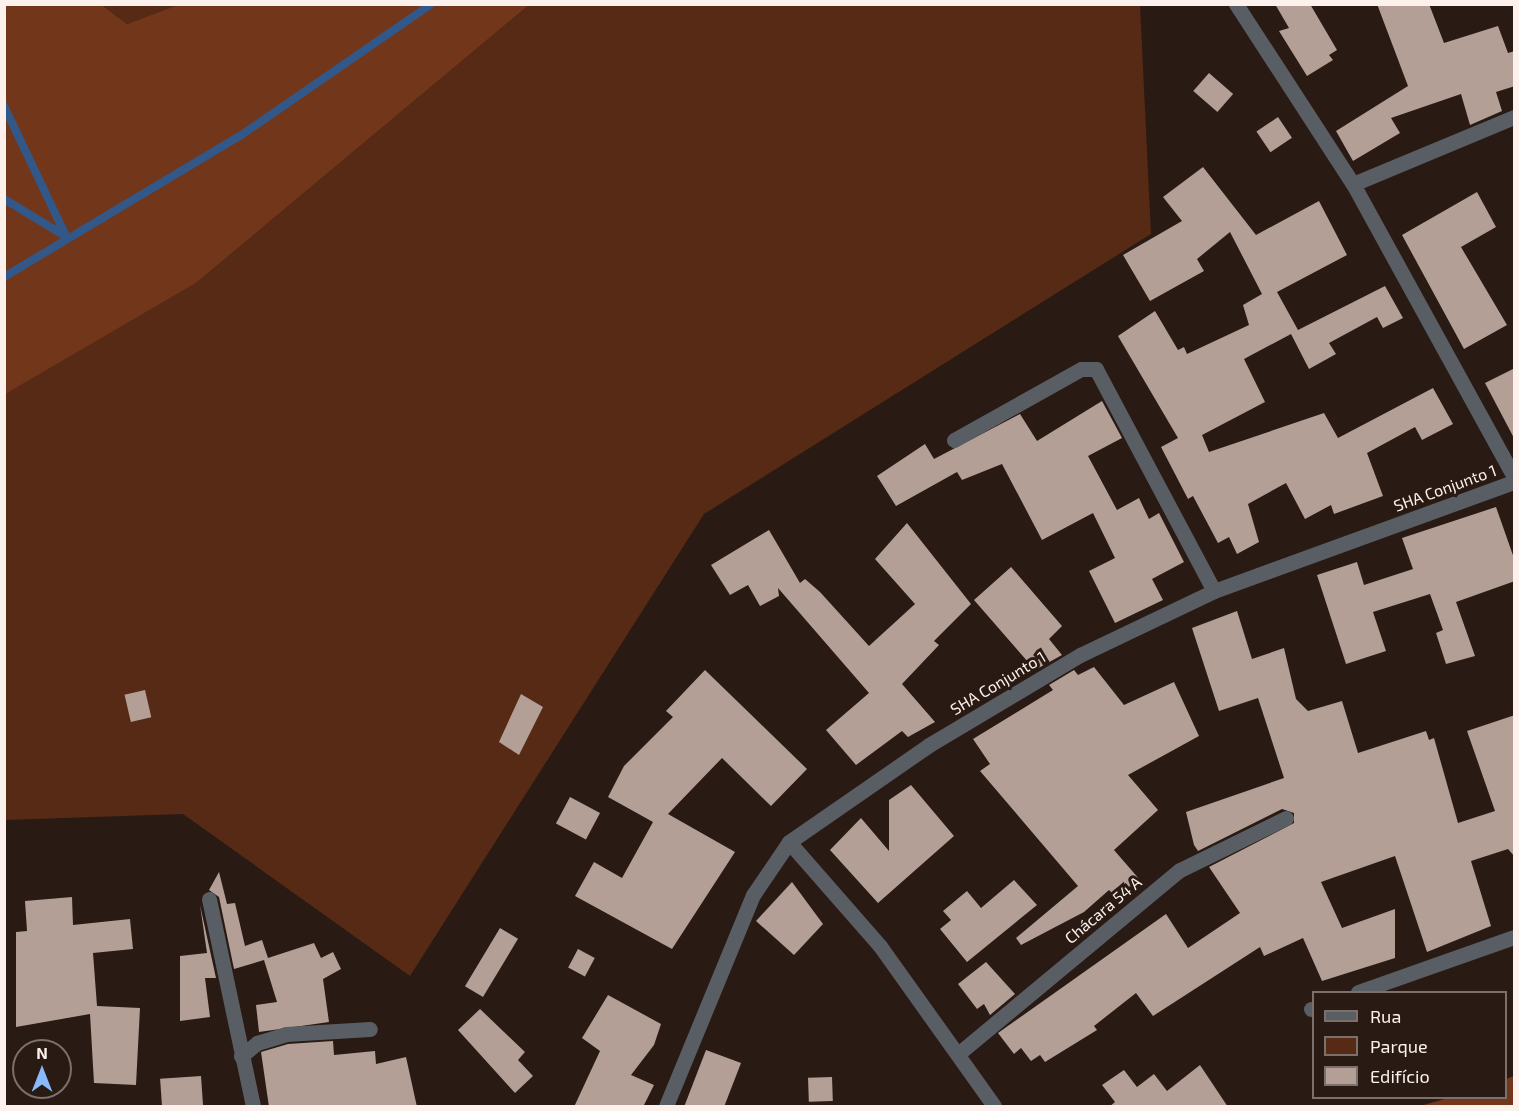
<!DOCTYPE html>
<meta charset="utf-8">
<style>
body{margin:0}
#map{position:relative;width:1519px;height:1111px;overflow:hidden;background:#291a13;font-family:"Exo 2",sans-serif}
div>[style]{position:absolute}
.green>*{inset:0;background:#562a14}
.forest>*{inset:0;background:#72371a}
.stream>*{height:8px;margin:-4px;padding:0 4px;transform-origin:4px;border-radius:4px;background:#32588a}
.building>*{inset:0;background:#b39f96;transform-origin:0 0}
.minor>*{height:15px;margin:-7.5px;padding:0 7.5px;transform-origin:7.5px;border-radius:7.5px;background:#595d64}
span{translate:-50% -50%;white-space:nowrap;text-align:center;line-height:1.15;-webkit-text-stroke:6px #291a13;paint-order:stroke}
.street-label{font-size:16px;color:#fcf1ec}
.frame{position:absolute;inset:0;border:6px solid #fcf1ec;pointer-events:none}
.legend{position:absolute;left:1312px;top:991px;width:195px;height:108px;box-sizing:border-box;background:#291a13;border:2px solid #7d706a;margin:0;padding:8px 10px;list-style:none;font-size:18px;color:#fcf1ec}
.legend li{display:flex;align-items:center;gap:12px;height:30px}
.legend b{width:30px;border:2px solid #7d706a}
.north{position:absolute;left:12px;top:1039px;width:60px;height:60px;box-sizing:border-box;background:#291a13;border:2px solid #7d706a;border-radius:50%;rotate:0deg;font-size:16px;font-weight:700;line-height:24px;text-align:center;color:#fcf1ec}
.north::after{content:'';display:block;margin:auto;width:21px;height:27px;background:#89bafc;clip-path:polygon(50% 0,100% 100%,50% 72%,0 100%)}
</style>
<div id="map">
<div class="green">
<i style="clip-path:polygon(102px 5px,180px 5px,127px 24px)"></i>
<i style="clip-path:polygon(529px 5px,1140px 5px,1151px 234px,704px 514px,410px 976px,183px 814px,5px 820px,4px 394px,196px 283px)"></i>
</div>
<div class="forest">
<i style="clip-path:polygon(181px 4px,529px 5px,196px 283px,5px 394px,5px 5px,102px 5px,127px 24px)"></i>
<i style="clip-path:polygon(1514px 1076px,1514px 1106px,1420px 1106px,1448px 1098px,1506px 1098px,1506px 1079px)"></i>
</div>
<div class="stream">
<i style="left:4px;top:106px;width:144px;rotate:64.5deg"></i>
<i style="left:4px;top:199px;width:71px;rotate:31.2deg"></i>
<i style="left:4px;top:277px;width:275px;rotate:-30.9deg"></i>
<i style="left:240px;top:136px;width:232px;rotate:-34.6deg"></i>
</div>
<div class="building">
<i style="clip-path:polygon(1275px 4px,1310px 4px,1337px 50px,1329px 55px,1333px 60px,1307px 76px,1279px 31px,1289px 28px)"></i>
<i style="clip-path:polygon(1377px 4px,1429px 4px,1444px 43px,1498px 26px,1508px 53px,1515px 51px,1515px 86px,1496px 92px,1502px 111px,1470px 125px,1461px 94px,1391px 118px,1400px 133px,1353px 161px,1336px 131px,1408px 86px)"></i>
<i style="left:1209px;top:73px;width:32px;height:24px;rotate:41deg"></i>
<i style="left:1278px;top:117px;width:25px;height:26px;rotate:56deg"></i>
<i style="clip-path:polygon(1203px 167px,1256px 235px,1319px 201px,1347px 255px,1277px 292px,1298px 330px,1385px 286px,1403px 318px,1383px 328px,1377px 317px,1329px 343px,1336px 354px,1309px 369px,1291px 334px,1244px 359px,1265px 402px,1202px 435px,1209px 452px,1324px 413px,1338px 438px,1433px 388px,1453px 424px,1422px 440px,1415px 427px,1367px 453px,1383px 496px,1334px 514px,1331px 505px,1305px 519px,1286px 483px,1248px 504px,1259px 542px,1237px 554px,1229px 537px,1218px 543px,1193px 496px,1188px 499px,1161px 447px,1178px 438px,1118px 336px,1155px 311px,1178px 350px,1184px 347px,1187px 354px,1249px 325px,1243px 305px,1262px 294px,1230px 232px,1197px 259px,1204px 271px,1150px 301px,1123px 255px,1182px 221px,1163px 197px)"></i>
<i style="clip-path:polygon(1477px 192px,1496px 227px,1461px 247px,1507px 325px,1464px 349px,1402px 235px)"></i>
<i style="clip-path:polygon(1515px 368px,1515px 440px,1485px 383px)"></i>
<i style="clip-path:polygon(1102px 401px,1122px 438px,1088px 456px,1117px 510px,1139px 498px,1149px 519px,1159px 513px,1184px 562px,1152px 579px,1163px 600px,1115px 623px,1089px 571px,1115px 558px,1093px 513px,1042px 540px,1002px 464px,962px 480px,957px 472px,896px 506px,877px 476px,925px 444px,934px 459px,1020px 414px,1037px 441px)"></i>
<i style="clip-path:polygon(1496px 507px,1515px 561px,1515px 581px,1456px 602px,1475px 656px,1446px 664px,1436px 633px,1443px 630px,1430px 594px,1373px 612px,1386px 651px,1346px 664px,1317px 575px,1357px 562px,1364px 585px,1413px 569px,1402px 538px)"></i>
<i style="clip-path:polygon(907px 523px,971px 604px,934px 641px,939px 645px,902px 684px,935px 722px,908px 737px,902px 731px,856px 765px,826px 730px,869px 693px,778px 588px,779px 596px,760px 606px,748px 585px,730px 595px,711px 565px,769px 530px,800px 583px,805px 579px,820px 592px,869px 646px,915px 604px,875px 559px)"></i>
<i style="clip-path:polygon(1011px 567px,1062px 626px,1049px 639px,1062px 655px,1035px 670px,974px 600px)"></i>
<i style="clip-path:polygon(1237px 611px,1252px 659px,1284px 648px,1296px 699px,1308px 711px,1342px 701px,1358px 753px,1426px 731px,1429px 740px,1434px 738px,1458px 823px,1495px 811px,1467px 731px,1515px 715px,1515px 857px,1508px 849px,1471px 861px,1491px 926px,1427px 952px,1395px 856px,1321px 882px,1342px 928px,1395px 909px,1395px 958px,1322px 981px,1303px 938px,1264px 956px,1260px 947px,1153px 1016px,1136px 993px,1094px 1026px,1097px 1030px,1045px 1062px,1040px 1055px,1031px 1061px,1021px 1048px,1014px 1054px,998px 1033px,1166px 914px,1188px 948px,1240px 913px,1209px 867px,1294px 823px,1294px 813px,1282px 809px,1198px 851px,1194px 845px,1186px 812px,1284px 778px,1258px 698px,1219px 711px,1192px 628px)"></i>
<i style="clip-path:polygon(1094px 667px,1124px 705px,1174px 682px,1199px 736px,1128px 775px,1158px 810px,1114px 850px,1140px 880px,1117px 898px,1109px 890px,1084px 912px,1021px 945px,1016px 938px,1078px 886px,980px 771px,990px 764px,973px 739px,1053px 690px,1049px 685px,1074px 670px,1078px 675px)"></i>
<i style="clip-path:polygon(705px 670px,807px 769px,771px 806px,722px 758px,668px 814px,735px 852px,672px 949px,575px 896px,594px 862px,622px 878px,653px 822px,608px 797px,624px 766px,673px 717px,666px 711px)"></i>
<i style="left:145px;top:690px;width:28px;height:21px;rotate:77deg"></i>
<i style="clip-path:polygon(521px 694px,543px 707px,519px 755px,499px 742px)"></i>
<i style="clip-path:polygon(911px 785px,954px 836px,878px 903px,830px 850px,861px 818px,889px 851px,889px 800px)"></i>
<i style="left:570px;top:797px;width:34px;height:30px;rotate:28deg"></i>
<i style="clip-path:polygon(219px 872px,227px 904px,235px 903px,245px 946px,262px 940px,268px 958px,314px 943px,321px 958px,333px 952px,341px 969px,323px 979px,329px 1022px,259px 1032px,256px 1005px,277px 1002px,264px 960px,234px 969px,219px 897px,209px 890px)"></i>
<i style="clip-path:polygon(1014px 880px,1037px 905px,967px 962px,940px 929px,951px 920px,943px 911px,967px 891px,981px 908px)"></i>
<i style="clip-path:polygon(792px 882px,823px 924px,794px 955px,756px 921px)"></i>
<i style="clip-path:polygon(72px 897px,73px 925px,130px 919px,133px 949px,93px 953px,97px 1006px,140px 1008px,136px 1085px,94px 1083px,90px 1014px,16px 1027px,16px 932px,27px 931px,25px 901px)"></i>
<i style="clip-path:polygon(200px 905px,216px 978px,205px 978px,210px 1017px,180px 1021px,180px 956px,207px 953px)"></i>
<i style="left:500px;top:928px;width:21px;height:68px;rotate:31deg"></i>
<i style="left:578px;top:949px;width:19px;height:21px;rotate:28deg"></i>
<i style="clip-path:polygon(986px 962px,1015px 994px,990px 1015px,984px 1004px,977px 1009px,958px 984px)"></i>
<i style="clip-path:polygon(608px 995px,661px 1024px,654px 1045px,631px 1075px,654px 1085px,643px 1107px,574px 1107px,600px 1051px,582px 1038px)"></i>
<i style="clip-path:polygon(480px 1009px,525px 1052px,518px 1060px,533px 1076px,515px 1093px,458px 1030px)"></i>
<i style="clip-path:polygon(333px 1041px,334px 1055px,375px 1051px,376px 1064px,406px 1057px,417px 1107px,269px 1107px,261px 1052px,288px 1044px)"></i>
<i style="clip-path:polygon(706px 1050px,741px 1063px,724px 1107px,684px 1107px)"></i>
<i style="clip-path:polygon(1200px 1065px,1228px 1107px,1109px 1107px,1115px 1102px,1102px 1085px,1124px 1070px,1137px 1087px,1154px 1074px,1167px 1091px)"></i>
<i style="left:201px;top:1076px;width:31px;height:41px;rotate:86deg"></i>
<i style="left:832px;top:1077px;width:24px;height:24px;rotate:88deg"></i>
</div>
<div class="minor">
<i style="left:1236px;top:4px;width:215px;rotate:57deg"></i>
<i style="left:1353px;top:184px;width:334px;rotate:61.2deg"></i>
<i style="left:1353px;top:184px;width:174px;rotate:-22.6deg"></i>
<i style="left:954px;top:440px;width:145px;rotate:-29.2deg"></i>
<i style="left:1081px;top:369px;width:15px"></i>
<i style="left:1096px;top:369px;width:251px;rotate:62deg"></i>
<i style="left:789px;top:842px;width:138px;rotate:48.8deg"></i>
<i style="left:880px;top:946px;width:196px;rotate:54.5deg"></i>
<i style="left:209px;top:899px;width:212px;rotate:78deg"></i>
<i style="left:1358px;top:992px;width:165px;rotate:-19.4deg"></i>
<i style="left:1311px;top:1009px;width:3px"></i>
<i style="left:958px;top:1054px;width:288px;rotate:-39.7deg"></i>
<i style="left:1180px;top:870px;width:118px;rotate:-26.1deg"></i>
<i style="left:241px;top:1056px;width:21px;rotate:-39deg"></i>
<i style="left:257px;top:1043px;width:30px;rotate:-17deg"></i>
<i style="left:286px;top:1034px;width:84px;rotate:-3.4deg"></i>
<i style="left:666px;top:1106px;width:228px;rotate:-67.6deg"></i>
<i style="left:753px;top:895px;width:64px;rotate:-55.8deg"></i>
<i style="left:789px;top:842px;width:170px;rotate:-34.7deg"></i>
<i style="left:929px;top:745px;width:176px;rotate:-30.8deg"></i>
<i style="left:1080px;top:655px;width:148px;rotate:-25.5deg"></i>
<i style="left:1214px;top:591px;width:319px;rotate:-20deg"></i>
</div>
<div class="street-label">
<span style="left:1445px;top:488px;rotate:-20deg">SHA Conjunto 1</span>
<span style="left:998px;top:683px;rotate:-31deg">SHA Conjunto 1</span>
<span style="left:1103px;top:910px;rotate:-40deg">Chácara 54 A</span>
</div>
<div class="frame"></div>
<ul class="legend">
<li><b style="height:8px;background:#595d64"></b>Rua</li>
<li><b style="height:16px;background:#562a14"></b>Parque</li>
<li><b style="height:16px;background:#b39f96"></b>Edifício</li>
</ul>
<div class="north">N</div>
</div>
